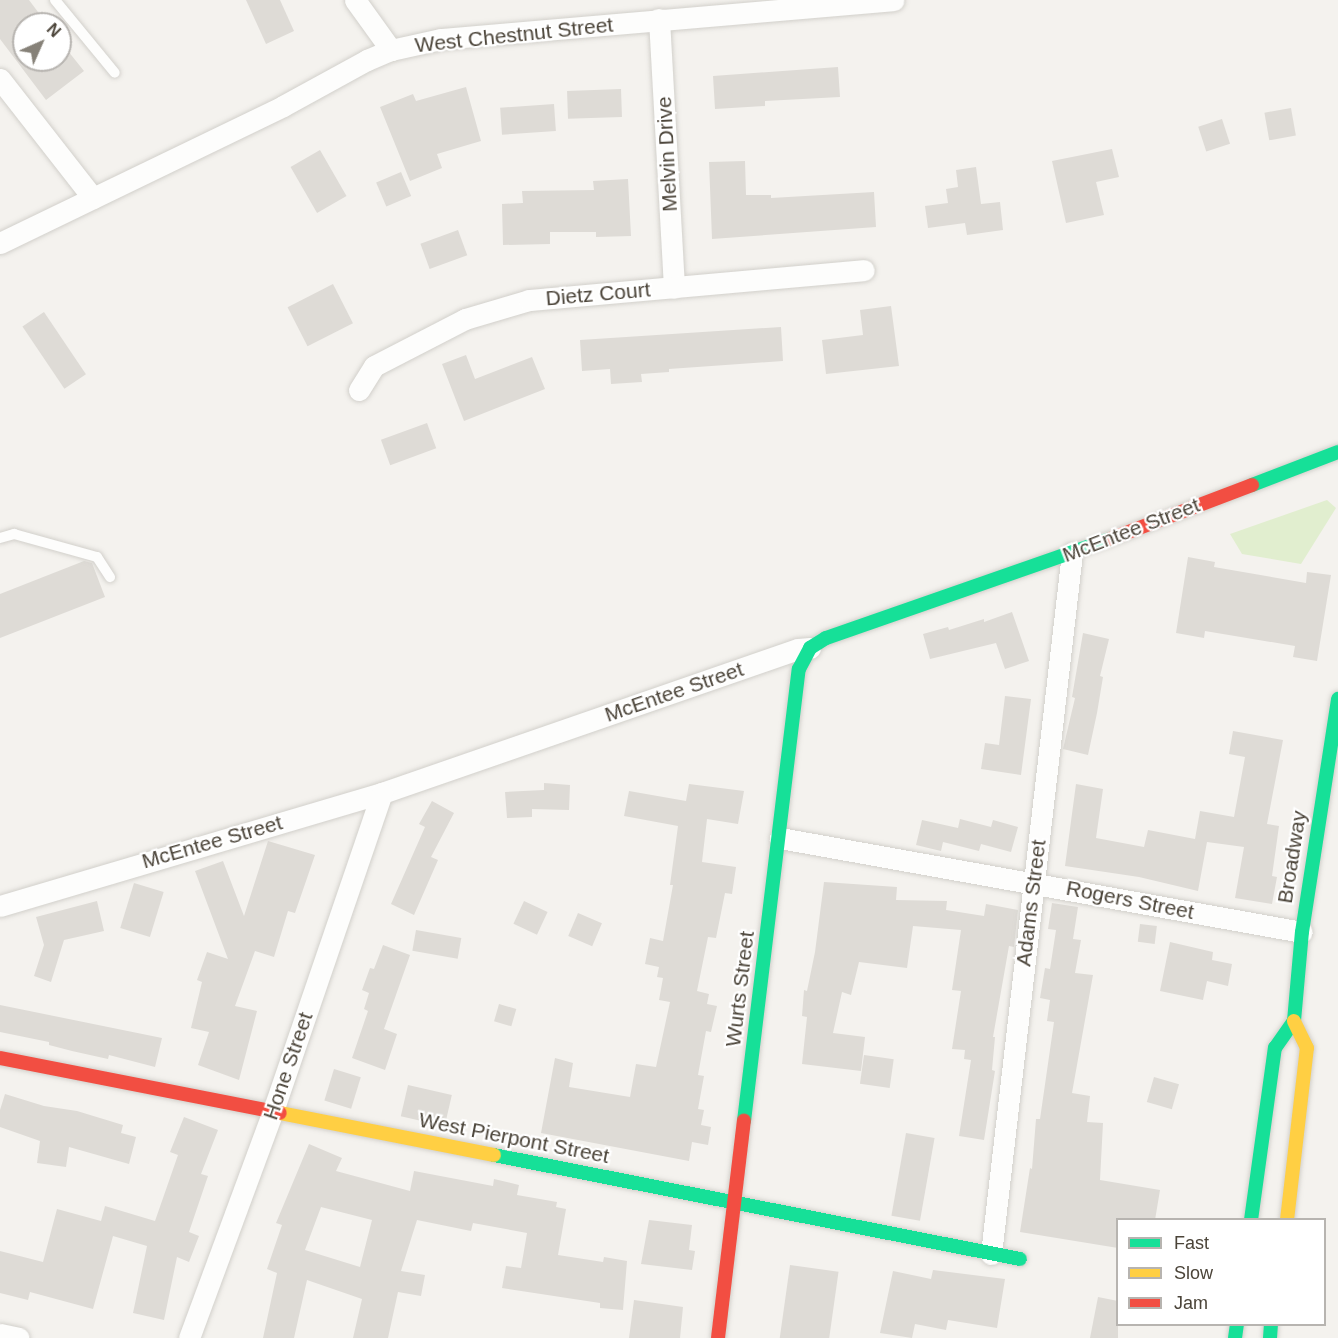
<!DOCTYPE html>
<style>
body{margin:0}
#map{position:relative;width:1338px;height:1338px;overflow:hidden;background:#f4f2ee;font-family:Arial,sans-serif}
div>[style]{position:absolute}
.green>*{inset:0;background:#e1eecf}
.building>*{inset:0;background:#dedbd6;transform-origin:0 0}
.roads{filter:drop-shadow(0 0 2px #d2d0cb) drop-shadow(0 0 2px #d2d0cb)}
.lane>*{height:10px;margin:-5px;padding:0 5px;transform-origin:5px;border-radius:5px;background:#fdfdfc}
.street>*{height:21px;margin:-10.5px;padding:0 10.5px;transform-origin:10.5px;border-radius:10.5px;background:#fdfdfc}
.fast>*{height:14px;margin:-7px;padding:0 7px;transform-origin:7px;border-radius:7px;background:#16e098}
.slow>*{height:14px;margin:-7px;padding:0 7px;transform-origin:7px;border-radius:7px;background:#ffcf43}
.jam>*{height:14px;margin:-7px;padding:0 7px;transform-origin:7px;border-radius:7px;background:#f24e42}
span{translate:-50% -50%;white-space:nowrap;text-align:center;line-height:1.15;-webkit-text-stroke:4.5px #fff;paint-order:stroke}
.street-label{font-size:21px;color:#4b4439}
.legend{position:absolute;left:1116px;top:1218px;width:210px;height:108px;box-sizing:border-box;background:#fff;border:2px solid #b7b4b0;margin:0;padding:8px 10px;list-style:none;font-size:18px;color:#4b4439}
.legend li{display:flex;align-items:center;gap:12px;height:30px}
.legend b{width:30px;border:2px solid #b7b4b0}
.north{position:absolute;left:12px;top:12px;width:60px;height:60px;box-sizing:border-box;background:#fff;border:2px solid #b7b4b0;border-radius:50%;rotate:45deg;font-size:16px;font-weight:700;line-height:24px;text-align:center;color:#4b4439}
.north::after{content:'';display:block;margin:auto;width:21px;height:27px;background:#868178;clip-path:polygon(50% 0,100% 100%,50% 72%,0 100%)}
</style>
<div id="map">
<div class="green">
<i style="clip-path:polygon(1327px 500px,1336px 508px,1301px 564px,1242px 554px,1230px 534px)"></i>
</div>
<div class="building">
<i style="clip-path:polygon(0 0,29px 0,47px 24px,24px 24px,24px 60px,60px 60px,60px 41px,84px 71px,46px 100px,0 39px)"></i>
<i style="clip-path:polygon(246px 0,280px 0,294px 31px,266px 44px)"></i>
<i style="clip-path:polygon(838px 67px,840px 97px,765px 101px,765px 106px,715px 109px,713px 76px)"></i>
<i style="clip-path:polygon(466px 87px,481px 141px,437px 154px,442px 168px,410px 181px,380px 107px,413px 94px,416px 101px)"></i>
<i style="left:621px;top:89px;width:28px;height:54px;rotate:88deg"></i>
<i style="left:554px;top:104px;width:27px;height:54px;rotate:86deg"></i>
<i style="left:1291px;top:108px;width:28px;height:27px;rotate:80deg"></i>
<i style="left:1222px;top:119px;width:26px;height:25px;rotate:72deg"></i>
<i style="clip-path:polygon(1112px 149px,1119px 177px,1096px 182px,1104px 215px,1066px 223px,1052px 161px)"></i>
<i style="left:320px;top:150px;width:53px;height:34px;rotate:60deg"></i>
<i style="clip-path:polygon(745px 161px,746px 195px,771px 195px,771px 198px,874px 192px,876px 227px,712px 239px,709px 162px)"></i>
<i style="clip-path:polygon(976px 167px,981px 204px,1000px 202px,1003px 230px,967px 235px,965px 223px,928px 228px,925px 206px,948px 203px,946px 189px,958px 187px,956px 170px)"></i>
<i style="left:401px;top:172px;width:26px;height:27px;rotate:67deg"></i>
<i style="clip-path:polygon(628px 179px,631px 236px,596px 237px,596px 232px,550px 232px,550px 244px,503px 245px,502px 204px,523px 203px,522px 191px,594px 190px,593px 181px)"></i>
<i style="left:458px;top:230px;width:27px;height:40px;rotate:70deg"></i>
<i style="left:333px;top:284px;width:44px;height:51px;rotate:63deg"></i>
<i style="clip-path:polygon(891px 306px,899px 366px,826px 374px,822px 340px,863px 335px,860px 310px)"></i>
<i style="left:44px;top:312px;width:75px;height:26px;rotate:56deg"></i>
<i style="clip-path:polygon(781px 327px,783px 361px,669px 369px,669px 372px,641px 374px,642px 382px,611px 384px,610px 369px,582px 371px,580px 340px)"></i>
<i style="clip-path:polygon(466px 355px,475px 379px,532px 357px,545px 389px,464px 421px,442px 364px)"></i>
<i style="left:427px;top:423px;width:27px;height:49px;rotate:70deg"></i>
<i style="clip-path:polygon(1188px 557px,1215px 562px,1214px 567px,1306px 583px,1307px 572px,1331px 575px,1317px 661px,1293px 657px,1295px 646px,1205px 631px,1204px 638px,1176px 633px)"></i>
<i style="clip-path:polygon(84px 561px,92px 563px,105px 597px,0 638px,0 594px)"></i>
<i style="clip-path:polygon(1012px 612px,1029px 661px,1005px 669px,996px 643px,930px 659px,923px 634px,948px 627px,949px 630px,984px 619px,984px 622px)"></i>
<i style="clip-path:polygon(1083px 633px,1109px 639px,1100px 676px,1103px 677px,1097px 713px,1088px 755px,1063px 749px,1075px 698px,1072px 697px)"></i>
<i style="clip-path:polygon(1005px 696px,1031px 699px,1021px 775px,981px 769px,985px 743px,999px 745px)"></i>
<i style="clip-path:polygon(1233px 731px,1283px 740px,1267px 824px,1279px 826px,1272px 876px,1277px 877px,1272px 904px,1235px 898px,1244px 847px,1207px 842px,1198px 891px,1139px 877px,1065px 866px,1076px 784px,1103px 789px,1096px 838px,1144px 847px,1148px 830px,1195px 839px,1200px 811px,1234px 817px,1245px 757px,1229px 754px)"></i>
<i style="clip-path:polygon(544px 783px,570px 785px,569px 810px,532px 809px,532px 817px,507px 818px,505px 792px,544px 790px)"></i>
<i style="clip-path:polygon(689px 784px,744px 791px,738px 824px,707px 819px,702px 862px,736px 867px,732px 894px,725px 893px,716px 938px,708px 937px,697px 991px,709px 994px,707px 1004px,717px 1006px,711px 1032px,706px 1031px,698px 1075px,704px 1076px,698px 1109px,704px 1110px,701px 1125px,711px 1127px,708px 1145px,692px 1142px,689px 1161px,541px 1133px,555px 1058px,573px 1063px,569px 1087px,630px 1097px,636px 1064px,656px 1067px,670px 1002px,659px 1000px,663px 978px,657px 977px,659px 967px,645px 964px,650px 938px,663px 941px,673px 885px,670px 885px,678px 826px,624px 816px,629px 791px,686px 801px)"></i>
<i style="clip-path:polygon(432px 801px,454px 813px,431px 857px,438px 860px,414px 915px,391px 904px,425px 827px,419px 824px)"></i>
<i style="clip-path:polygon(960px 819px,991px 827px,993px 820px,1018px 827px,1011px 852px,981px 844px,979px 851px,943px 842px,941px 851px,916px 845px,922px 820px,958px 828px)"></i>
<i style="clip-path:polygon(268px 841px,315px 855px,295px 913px,288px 911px,274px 957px,255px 951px,235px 1006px,257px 1011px,239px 1080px,198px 1065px,209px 1032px,191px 1028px,202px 982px,197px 980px,207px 952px,228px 959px,195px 871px,223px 861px,244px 916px)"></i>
<i style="clip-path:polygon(824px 882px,897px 887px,896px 900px,947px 901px,946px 910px,984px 916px,986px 904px,1018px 910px,1014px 947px,1009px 946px,993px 1037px,995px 1037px,992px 1070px,995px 1071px,984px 1140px,959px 1136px,971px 1060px,964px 1059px,965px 1050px,952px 1049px,961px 991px,952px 990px,961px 930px,913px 926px,907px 968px,859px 962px,851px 995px,842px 992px,833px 1033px,865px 1037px,861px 1071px,802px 1064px,807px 1017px,802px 1016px,804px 990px,807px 991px,815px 952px)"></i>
<i style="left:134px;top:883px;width:31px;height:47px;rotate:17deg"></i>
<i style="clip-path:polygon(97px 901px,104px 931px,64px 940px,51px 982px,34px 976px,44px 945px,36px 917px)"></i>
<i style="left:524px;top:901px;width:26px;height:25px;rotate:25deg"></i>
<i style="clip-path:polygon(1052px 903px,1078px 907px,1073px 939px,1081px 940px,1075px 973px,1093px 975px,1072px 1093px,1090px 1096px,1087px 1122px,1103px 1123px,1100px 1180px,1160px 1190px,1155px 1220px,1118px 1220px,1118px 1248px,1020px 1232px,1030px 1168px,1032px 1169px,1036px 1119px,1040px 1119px,1054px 1022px,1047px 1021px,1050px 1000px,1040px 998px,1045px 968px,1050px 969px,1056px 930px,1048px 929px)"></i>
<i style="left:578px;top:913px;width:26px;height:25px;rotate:23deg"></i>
<i style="left:1140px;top:924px;width:17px;height:18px;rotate:7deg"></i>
<i style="left:416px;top:930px;width:46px;height:21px;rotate:10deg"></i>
<i style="clip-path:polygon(1170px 942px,1213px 952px,1212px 960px,1232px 964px,1228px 986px,1207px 981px,1203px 1000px,1160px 991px)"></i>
<i style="clip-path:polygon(383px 945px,410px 955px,384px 1029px,397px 1034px,385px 1070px,352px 1058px,368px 1011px,364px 1009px,369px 993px,362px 990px,370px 968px,374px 969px)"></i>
<i style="left:499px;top:1004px;width:18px;height:18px;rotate:16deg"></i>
<i style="clip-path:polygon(0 1005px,162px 1038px,155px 1067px,109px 1055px,108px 1059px,72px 1051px,49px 1045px,49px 1042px,0 1032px)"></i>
<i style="left:864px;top:1055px;width:30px;height:29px;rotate:8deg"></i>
<i style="left:334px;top:1069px;width:28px;height:33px;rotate:17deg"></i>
<i style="left:1154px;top:1077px;width:26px;height:26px;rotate:16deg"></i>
<i style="left:408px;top:1085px;width:45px;height:32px;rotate:13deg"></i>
<i style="clip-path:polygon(5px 1094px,44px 1106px,77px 1111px,123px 1125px,121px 1133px,136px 1137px,129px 1164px,69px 1147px,66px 1167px,37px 1163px,40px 1141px,0 1127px,0 1110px)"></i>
<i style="clip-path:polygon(184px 1117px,218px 1130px,201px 1174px,208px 1176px,189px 1232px,199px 1236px,189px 1262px,177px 1257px,164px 1320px,133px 1313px,147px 1246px,113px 1236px,93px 1309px,30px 1292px,28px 1300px,0 1293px,0 1251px,43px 1262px,57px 1209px,101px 1221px,105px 1206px,155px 1221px,178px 1155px,170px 1152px)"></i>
<i style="left:906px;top:1133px;width:29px;height:84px;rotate:10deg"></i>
<i style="clip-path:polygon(evenodd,309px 1144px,342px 1158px,336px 1171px,410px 1191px,414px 1171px,493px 1186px,494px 1179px,519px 1185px,517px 1195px,557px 1202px,556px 1207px,566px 1209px,558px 1255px,603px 1262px,604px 1257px,627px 1261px,623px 1310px,600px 1308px,600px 1303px,502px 1288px,506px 1266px,521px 1268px,527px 1233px,473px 1223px,471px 1231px,417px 1220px,401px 1271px,425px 1275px,421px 1296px,398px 1292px,388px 1338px,353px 1338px,362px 1299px,307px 1280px,294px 1338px,263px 1338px,277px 1273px,267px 1269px,282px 1225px,276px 1223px,309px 1144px,321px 1207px,372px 1220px,360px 1267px,305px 1250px,321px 1207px)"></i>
<i style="clip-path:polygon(649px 1220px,692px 1225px,689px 1250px,695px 1251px,692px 1270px,641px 1264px)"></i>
<i style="left:790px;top:1265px;width:49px;height:74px;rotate:8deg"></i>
<i style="clip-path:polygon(933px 1270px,1005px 1279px,997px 1328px,948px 1320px,946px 1330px,915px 1324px,912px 1338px,880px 1333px,893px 1271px,931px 1279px)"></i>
<i style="clip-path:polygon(1098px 1297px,1118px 1301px,1118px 1338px,1090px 1338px)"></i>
<i style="clip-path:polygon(634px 1300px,683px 1307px,680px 1338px,629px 1338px)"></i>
</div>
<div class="roads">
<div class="lane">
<i style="left:55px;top:0;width:94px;rotate:50.6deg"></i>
<i style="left:0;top:538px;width:15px;rotate:-16deg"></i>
<i style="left:14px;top:534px;width:86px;rotate:15.5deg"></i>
<i style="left:97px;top:557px;width:24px;rotate:57deg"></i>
</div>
<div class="street">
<i style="left:355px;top:0;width:62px;rotate:54.2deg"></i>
<i style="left:659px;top:19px;width:269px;rotate:86.8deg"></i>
<i style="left:0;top:79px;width:151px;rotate:52deg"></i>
<i style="left:0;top:243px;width:314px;rotate:-25.8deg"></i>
<i style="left:283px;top:106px;width:96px;rotate:-28.7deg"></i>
<i style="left:367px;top:60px;width:26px;rotate:-23deg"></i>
<i style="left:391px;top:50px;width:51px;rotate:-12.4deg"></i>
<i style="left:441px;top:39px;width:454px;rotate:-4.9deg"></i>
<i style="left:359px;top:390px;width:28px;rotate:-58deg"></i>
<i style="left:374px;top:366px;width:102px;rotate:-27.3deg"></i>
<i style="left:465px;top:319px;width:67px;rotate:-16.5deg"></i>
<i style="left:529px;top:300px;width:336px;rotate:-5.1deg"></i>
<i style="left:780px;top:838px;width:530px;rotate:10.21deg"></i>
<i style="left:0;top:906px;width:398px;rotate:-16.5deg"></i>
<i style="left:382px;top:793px;width:440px;rotate:-19.1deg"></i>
<i style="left:798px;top:649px;width:12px;rotate:-5deg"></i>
<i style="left:991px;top:1254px;width:706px;rotate:-83.41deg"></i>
<i style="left:0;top:1334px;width:19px;rotate:12deg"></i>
<i style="left:189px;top:1338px;width:242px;rotate:-69.7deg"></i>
<i style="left:273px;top:1111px;width:336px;rotate:-71.1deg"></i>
</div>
<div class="fast">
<i style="left:1252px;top:485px;width:92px;rotate:-21deg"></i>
<i style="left:744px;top:1121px;width:455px;rotate:-83.1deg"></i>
<i style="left:799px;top:669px;width:24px;rotate:-62deg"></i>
<i style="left:810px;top:648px;width:19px;rotate:-32deg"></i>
<i style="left:826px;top:638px;width:301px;rotate:-19.2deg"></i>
<i style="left:494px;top:1155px;width:536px;rotate:11.18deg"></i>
<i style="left:1251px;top:1220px;width:174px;rotate:-82.1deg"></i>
<i style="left:1275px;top:1048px;width:33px;rotate:-55deg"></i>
<i style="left:1294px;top:1021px;width:89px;rotate:-84.9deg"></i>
<i style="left:1302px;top:932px;width:236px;rotate:-81.2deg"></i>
<i style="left:1235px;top:1338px;width:14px;rotate:-82deg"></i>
<i style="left:1270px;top:1338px;width:14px;rotate:-86deg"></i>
</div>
<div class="slow">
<i style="left:280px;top:1113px;width:218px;rotate:11.1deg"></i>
<i style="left:1287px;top:1220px;width:173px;rotate:-83.4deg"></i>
<i style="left:1307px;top:1048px;width:30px;rotate:-116deg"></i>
</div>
<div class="jam">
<i style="left:1110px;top:539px;width:152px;rotate:-20.8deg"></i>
<i style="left:0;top:1058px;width:285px;rotate:11.1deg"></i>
<i style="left:718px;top:1338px;width:219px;rotate:-83.2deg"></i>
</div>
</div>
<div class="street-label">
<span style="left:514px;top:35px;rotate:-6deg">West Chestnut Street</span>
<span style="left:667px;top:154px;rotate:-93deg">Melvin Drive</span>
<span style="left:598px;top:294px;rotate:-5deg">Dietz Court</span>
<span style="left:1131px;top:530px;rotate:-21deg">McEntee Street</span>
<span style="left:674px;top:692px;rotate:-19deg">McEntee Street</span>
<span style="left:212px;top:842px;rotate:-16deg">McEntee Street</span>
<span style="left:1292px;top:857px;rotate:-81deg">Broadway</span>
<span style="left:1130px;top:900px;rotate:11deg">Rogers Street</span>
<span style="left:1031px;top:903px;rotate:-83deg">Adams Street</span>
<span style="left:740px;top:989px;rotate:-83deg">Wurts Street</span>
<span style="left:288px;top:1066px;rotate:-71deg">Hone Street</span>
<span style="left:514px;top:1138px;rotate:11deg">West Pierpont Street</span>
</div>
<ul class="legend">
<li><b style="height:8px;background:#16e098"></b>Fast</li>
<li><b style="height:8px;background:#ffcf43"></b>Slow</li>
<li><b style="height:8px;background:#f24e42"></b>Jam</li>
</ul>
<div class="north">N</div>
</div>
